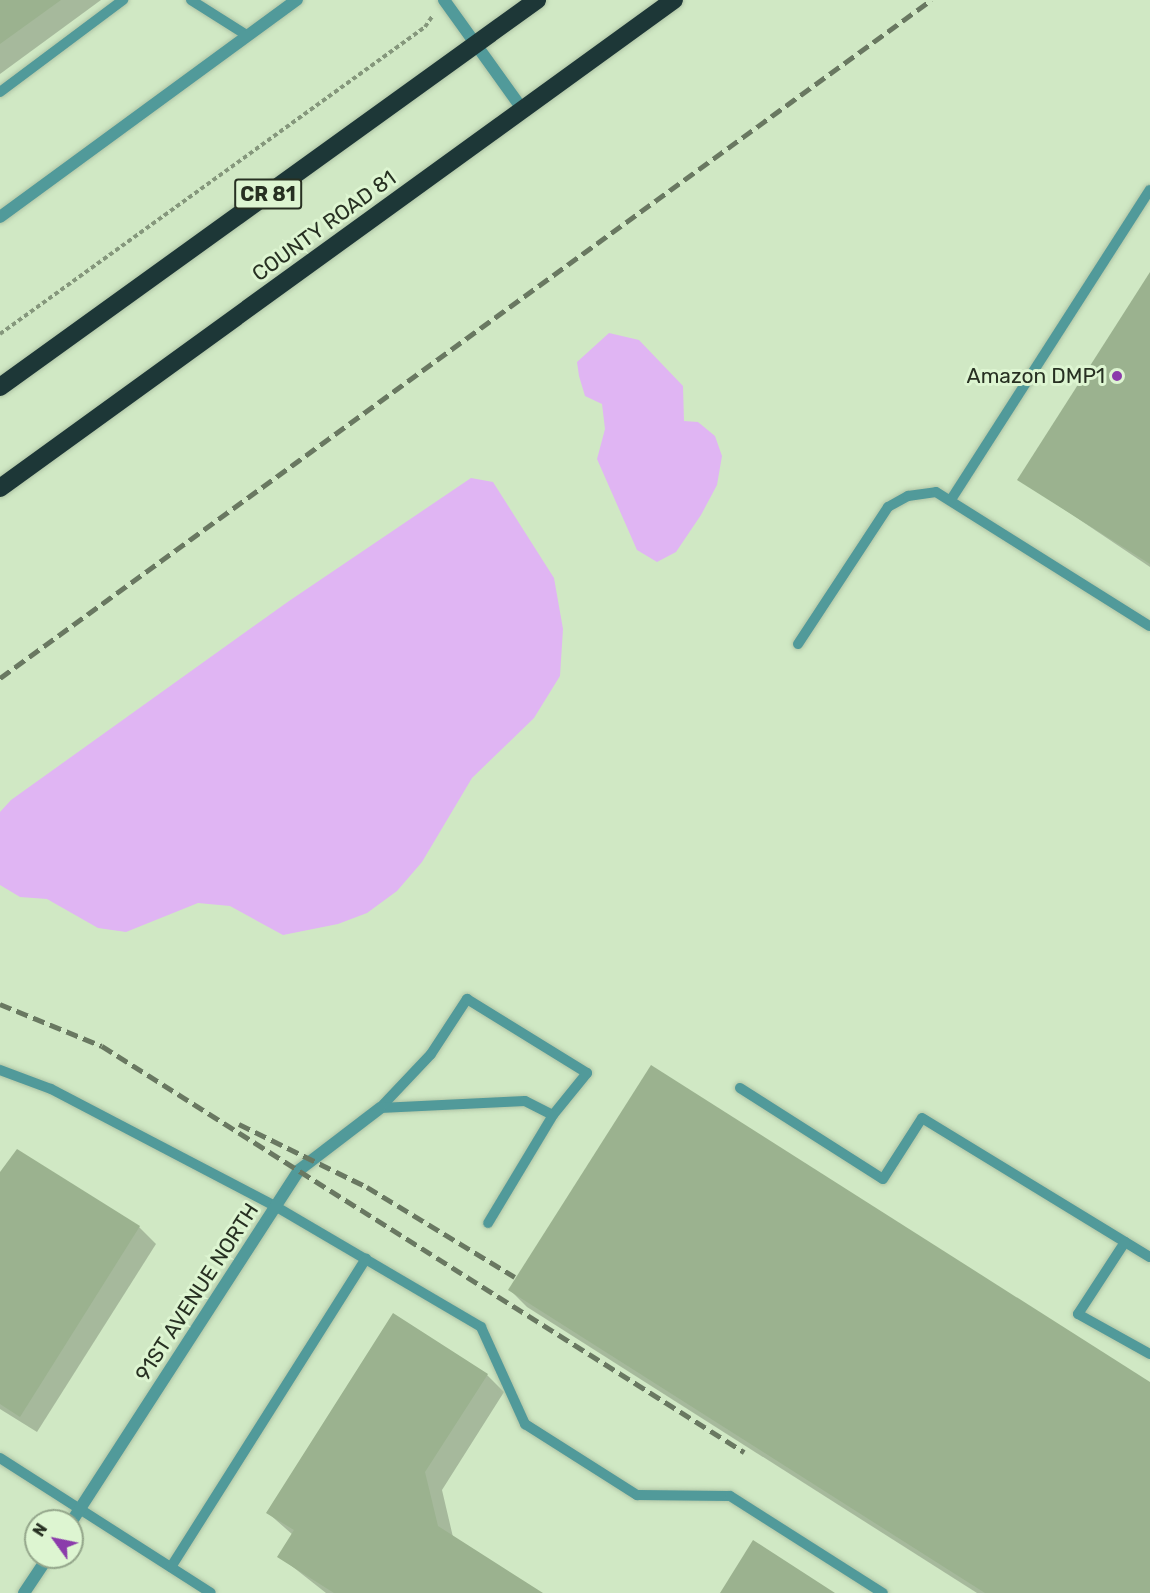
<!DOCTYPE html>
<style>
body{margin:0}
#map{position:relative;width:1150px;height:1593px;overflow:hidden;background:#d0e8c4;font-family:Rubik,sans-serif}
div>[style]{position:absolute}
.water>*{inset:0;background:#e0b5f3}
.shadow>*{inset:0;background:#0003}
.building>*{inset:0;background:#9bb28f}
.path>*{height:4px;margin-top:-2px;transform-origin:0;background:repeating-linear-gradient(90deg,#85977c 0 4.5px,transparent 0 7.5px)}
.roads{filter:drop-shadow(0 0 2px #aec3a4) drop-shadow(0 0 2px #aec3a4)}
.lane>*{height:10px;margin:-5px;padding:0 5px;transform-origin:5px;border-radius:5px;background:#519a9a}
.street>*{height:12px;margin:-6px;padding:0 6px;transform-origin:6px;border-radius:6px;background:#519a9a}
.highway>*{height:18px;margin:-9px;padding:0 9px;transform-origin:9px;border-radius:9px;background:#1d3737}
.rail>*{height:4.5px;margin-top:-2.25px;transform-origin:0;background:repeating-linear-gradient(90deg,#697861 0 12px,transparent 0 18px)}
.dots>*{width:16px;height:16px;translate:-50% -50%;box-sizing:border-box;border:3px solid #ddf5d1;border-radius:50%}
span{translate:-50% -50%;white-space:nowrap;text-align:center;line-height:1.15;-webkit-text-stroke:6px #ddf5d1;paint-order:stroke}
.shield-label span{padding:2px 4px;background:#ddf5d1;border:2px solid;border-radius:4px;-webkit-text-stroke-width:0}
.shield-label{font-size:20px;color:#273022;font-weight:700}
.street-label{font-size:21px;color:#273022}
.poi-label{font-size:21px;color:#273022}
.right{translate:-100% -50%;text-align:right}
.north{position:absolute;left:24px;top:1509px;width:60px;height:60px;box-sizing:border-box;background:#ddf5d1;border:2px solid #94a68b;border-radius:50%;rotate:303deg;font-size:16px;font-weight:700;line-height:24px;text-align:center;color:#273022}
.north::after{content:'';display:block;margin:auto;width:21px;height:27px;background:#8b3bab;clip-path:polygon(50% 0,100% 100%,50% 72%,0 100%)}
</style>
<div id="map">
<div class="water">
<i style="clip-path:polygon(609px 333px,639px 340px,683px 386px,684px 421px,698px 422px,715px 436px,722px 456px,717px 485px,701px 515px,676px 552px,657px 562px,637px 550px,597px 459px,605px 429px,602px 404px,585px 396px,579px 376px,577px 362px)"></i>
<i style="clip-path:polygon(471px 478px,493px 482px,554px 578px,563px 629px,560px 676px,534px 718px,472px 778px,422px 862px,397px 891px,367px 913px,338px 924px,283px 935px,230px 906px,198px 903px,126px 932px,98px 928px,47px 899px,20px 897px,0 885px,0 812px,11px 800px,289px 601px)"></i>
</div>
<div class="shadow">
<i style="clip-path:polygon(0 0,101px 0,0 74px)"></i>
<i style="clip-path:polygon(1150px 275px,1150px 567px,1019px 479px)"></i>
<i style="clip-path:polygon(0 1173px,139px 1227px,156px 1244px,37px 1432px,0 1409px)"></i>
<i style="clip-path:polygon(510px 1290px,1150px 1384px,1150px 1593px,977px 1593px,527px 1307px)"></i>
<i style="clip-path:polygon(393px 1315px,487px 1375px,504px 1392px,442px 1490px,453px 1537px,540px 1593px,326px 1593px,279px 1556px,293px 1535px,268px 1513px)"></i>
</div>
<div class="building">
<i style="clip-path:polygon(0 0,61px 0,0 44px)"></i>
<i style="clip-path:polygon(1150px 272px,1150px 564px,1017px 480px)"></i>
<i style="clip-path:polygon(651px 1065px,1150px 1382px,1150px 1593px,985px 1593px,508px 1290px)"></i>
<i style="clip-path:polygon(17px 1149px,140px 1226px,20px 1417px,0 1404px,0 1172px)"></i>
<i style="clip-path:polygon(393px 1313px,488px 1374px,425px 1472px,438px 1526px,543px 1593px,334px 1593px,277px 1557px,294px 1530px,266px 1513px)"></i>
<i style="clip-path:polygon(753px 1540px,835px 1593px,720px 1593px)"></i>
</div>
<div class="path">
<i style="left:0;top:334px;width:524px;rotate:-35.84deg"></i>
<i style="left:425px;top:27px;width:14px;rotate:-56deg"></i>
</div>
<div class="roads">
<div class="lane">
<i style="left:191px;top:0;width:67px;rotate:32.3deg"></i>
<i style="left:0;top:92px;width:154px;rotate:-36.8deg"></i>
<i style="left:952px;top:498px;width:366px;rotate:-57.3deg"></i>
<i style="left:798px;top:644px;width:164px;rotate:-56.7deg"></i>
<i style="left:888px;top:507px;width:23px;rotate:-29deg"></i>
<i style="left:908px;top:496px;width:28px;rotate:-8deg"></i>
<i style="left:936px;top:492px;width:252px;rotate:32.1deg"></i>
<i style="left:0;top:1070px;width:54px;rotate:20.4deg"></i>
<i style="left:51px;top:1089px;width:253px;rotate:27.6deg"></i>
<i style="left:275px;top:1206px;width:239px;rotate:30.4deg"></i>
<i style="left:481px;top:1327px;width:107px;rotate:65.6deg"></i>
<i style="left:525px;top:1424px;width:133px;rotate:32.4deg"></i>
<i style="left:637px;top:1495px;width:93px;rotate:0.6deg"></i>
<i style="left:730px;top:1496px;width:181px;rotate:32.4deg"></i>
<i style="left:740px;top:1088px;width:169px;rotate:32.5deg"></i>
<i style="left:883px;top:1179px;width:72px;rotate:-57.4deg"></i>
<i style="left:922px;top:1118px;width:267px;rotate:31.4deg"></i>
<i style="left:380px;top:1108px;width:74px;rotate:-46.6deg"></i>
<i style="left:431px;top:1054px;width:66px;rotate:-56.8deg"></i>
<i style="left:467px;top:999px;width:141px;rotate:31.7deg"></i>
<i style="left:587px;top:1073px;width:54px;rotate:129deg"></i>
<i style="left:380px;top:1108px;width:145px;rotate:-2.8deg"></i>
<i style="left:525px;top:1101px;width:31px;rotate:27deg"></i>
<i style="left:553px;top:1115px;width:126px;rotate:121deg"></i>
<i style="left:1125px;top:1242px;width:86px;rotate:123.1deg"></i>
<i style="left:1078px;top:1314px;width:82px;rotate:29.1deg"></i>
<i style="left:0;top:1458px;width:250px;rotate:32.6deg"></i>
<i style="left:171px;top:1567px;width:365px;rotate:-57.7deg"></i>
</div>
<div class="street">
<i style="left:444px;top:0;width:135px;rotate:54.3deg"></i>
<i style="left:0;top:217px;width:368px;rotate:-36.2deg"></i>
<i style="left:72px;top:1521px;width:418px;rotate:-57.1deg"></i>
<i style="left:299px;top:1170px;width:102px;rotate:-37.4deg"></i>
<i style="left:24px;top:1593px;width:43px;rotate:-56.3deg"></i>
</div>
<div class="highway">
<i style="left:0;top:387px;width:662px;rotate:-35.78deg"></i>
<i style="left:0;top:488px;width:832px;rotate:-35.91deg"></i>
</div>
</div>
<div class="rail">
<i style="left:0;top:678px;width:1152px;rotate:-36.06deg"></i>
<i style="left:0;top:1004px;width:110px;rotate:22.4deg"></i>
<i style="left:102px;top:1046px;width:760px;rotate:32.31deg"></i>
<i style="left:239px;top:1124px;width:143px;rotate:26.2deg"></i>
<i style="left:367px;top:1187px;width:173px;rotate:31.3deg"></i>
</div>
<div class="dots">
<i style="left:1117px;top:376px;background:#8b3bab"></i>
</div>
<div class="shield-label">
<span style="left:268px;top:194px">CR 81</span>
</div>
<div class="street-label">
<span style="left:324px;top:226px;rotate:-36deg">COUNTY ROAD 81</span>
<span style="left:197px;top:1292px;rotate:-57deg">91ST AVENUE NORTH</span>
</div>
<div class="poi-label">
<span class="right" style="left:1105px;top:376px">Amazon DMP1</span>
</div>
<div class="north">N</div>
</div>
